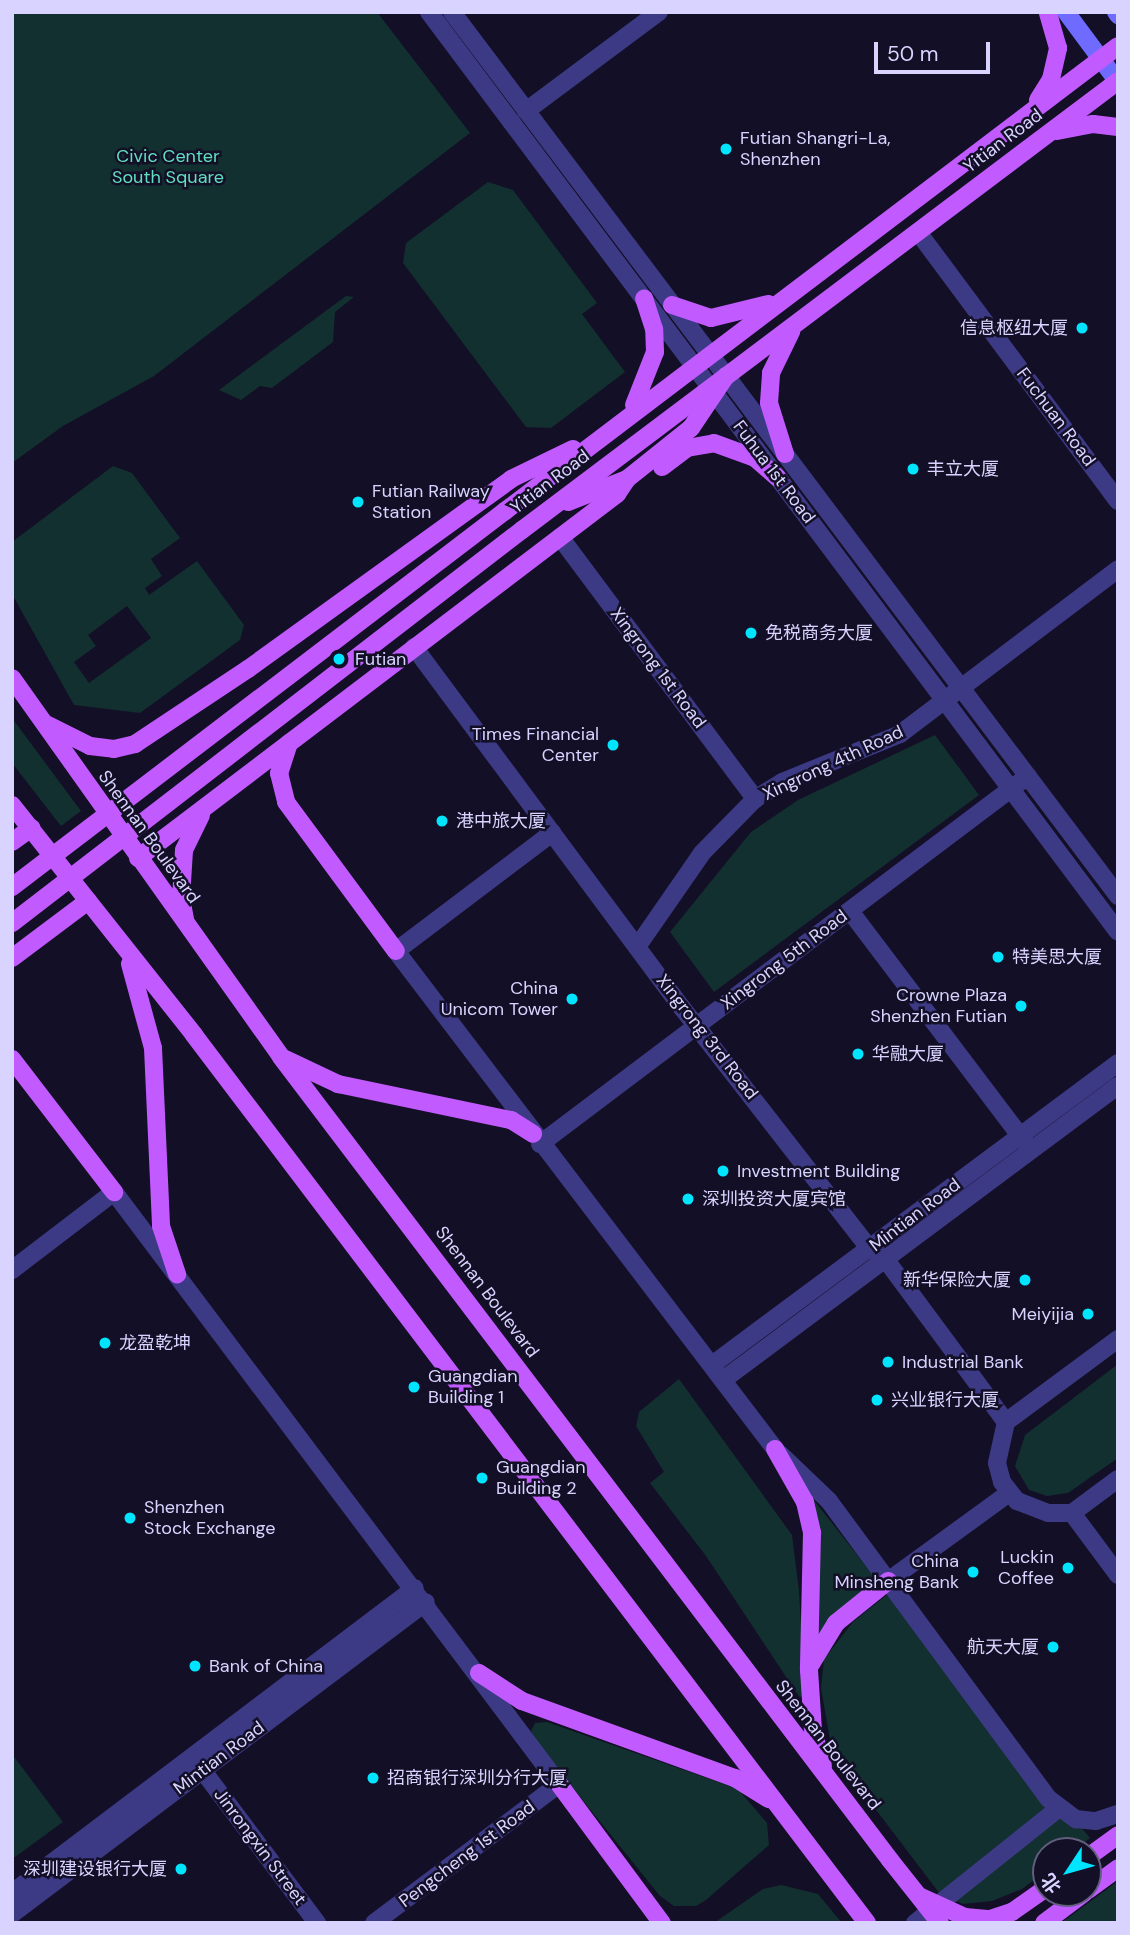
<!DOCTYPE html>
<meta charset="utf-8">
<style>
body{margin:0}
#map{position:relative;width:1130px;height:1935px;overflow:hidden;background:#130f26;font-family:"DM Sans","Noto Sans SC",sans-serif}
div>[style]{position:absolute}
.green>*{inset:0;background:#12302f}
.minor>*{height:18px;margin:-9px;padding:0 9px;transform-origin:9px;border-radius:9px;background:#3d3a85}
.tertiary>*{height:18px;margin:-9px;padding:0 9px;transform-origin:9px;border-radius:9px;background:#3d3a85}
.secondary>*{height:18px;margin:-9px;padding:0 9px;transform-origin:9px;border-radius:9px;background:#6f6bff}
.primary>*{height:18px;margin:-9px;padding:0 9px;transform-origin:9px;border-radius:9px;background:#c25bff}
.primary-bridge>*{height:18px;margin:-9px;padding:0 9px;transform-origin:9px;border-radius:9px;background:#c25bff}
.dots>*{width:19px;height:19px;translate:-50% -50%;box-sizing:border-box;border:4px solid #130f26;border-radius:50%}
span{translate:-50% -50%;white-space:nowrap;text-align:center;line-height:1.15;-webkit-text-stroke:5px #130f26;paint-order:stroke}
.poi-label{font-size:18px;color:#d9d4ff}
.left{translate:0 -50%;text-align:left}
.right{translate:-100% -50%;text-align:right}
.street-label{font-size:18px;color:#d9d4ff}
.park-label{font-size:18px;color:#5fe0c0}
.frame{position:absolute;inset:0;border:14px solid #d9d4ff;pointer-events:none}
.north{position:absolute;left:1032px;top:1837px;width:70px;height:70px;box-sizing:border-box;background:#130f26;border:2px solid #625e7d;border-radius:50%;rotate:234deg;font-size:19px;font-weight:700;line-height:28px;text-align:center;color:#d9d4ff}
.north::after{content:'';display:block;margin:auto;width:24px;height:32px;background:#00e5ff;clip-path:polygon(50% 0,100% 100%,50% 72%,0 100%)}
.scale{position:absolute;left:874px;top:42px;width:116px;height:32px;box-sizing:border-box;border:4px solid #d9d4ff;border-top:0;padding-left:9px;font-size:21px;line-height:24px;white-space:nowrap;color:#d9d4ff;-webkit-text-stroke:5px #130f26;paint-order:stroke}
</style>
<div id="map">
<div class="green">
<i style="clip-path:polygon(12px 12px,377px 12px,470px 133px,154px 376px,63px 426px,12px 463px)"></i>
<i style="clip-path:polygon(488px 182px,513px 190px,597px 303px,582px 314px,625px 372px,551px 428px,526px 427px,403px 263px,406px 243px)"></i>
<i style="clip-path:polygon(346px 296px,354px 297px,335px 312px,333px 342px,272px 388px,260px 386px,241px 400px,219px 390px)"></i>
<i style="clip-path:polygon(evenodd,113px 466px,132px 473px,180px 538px,151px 559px,162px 576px,145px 588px,149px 595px,197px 561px,244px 625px,240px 640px,140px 713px,74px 705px,12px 594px,12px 542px,113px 466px,127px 606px,151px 638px,89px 683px,74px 662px,96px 646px,88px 635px,127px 606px)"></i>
<i style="clip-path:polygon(12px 718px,81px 811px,61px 826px,12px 763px)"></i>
<i style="clip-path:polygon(935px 735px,979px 795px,714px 992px,670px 932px,751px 832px,798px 800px)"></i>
<i style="clip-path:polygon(1118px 1364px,1118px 1458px,1068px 1493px,1047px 1496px,1029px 1490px,1015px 1466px,1025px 1435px)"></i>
<i style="clip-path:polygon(679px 1379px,792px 1535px,799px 1591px,805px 1690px,800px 1698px,706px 1556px,650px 1483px,664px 1472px,636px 1426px,639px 1412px)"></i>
<i style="clip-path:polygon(809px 1494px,877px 1580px,840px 1609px,819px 1638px,815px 1638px)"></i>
<i style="clip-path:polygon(888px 1594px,1090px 1838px,1073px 1851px,1046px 1851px,1046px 1871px,1022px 1889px,992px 1901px,963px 1904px,940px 1894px,845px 1769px,830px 1740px,821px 1688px,824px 1659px,853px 1622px)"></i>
<i style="clip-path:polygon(547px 1722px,738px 1789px,767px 1823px,769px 1845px,706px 1900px,696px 1906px,674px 1906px,660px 1896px,539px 1746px,531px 1731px,535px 1723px)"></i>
<i style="clip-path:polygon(12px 1754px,63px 1822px,15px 1857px,12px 1857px)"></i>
<i style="clip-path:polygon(1118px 1881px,1118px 1923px,1061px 1923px)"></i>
<i style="clip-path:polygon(781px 1885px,818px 1894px,842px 1923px,714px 1923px,763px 1889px)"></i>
</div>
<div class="minor">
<i style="left:526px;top:111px;width:166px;rotate:-36.7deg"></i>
<i style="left:918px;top:232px;width:335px;rotate:53.4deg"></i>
<i style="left:560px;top:537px;width:327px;rotate:53.3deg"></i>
<i style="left:414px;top:647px;width:451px;rotate:53.4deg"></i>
<i style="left:683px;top:1009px;width:304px;rotate:52.1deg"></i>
<i style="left:870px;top:1249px;width:19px;rotate:35deg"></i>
<i style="left:886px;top:1260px;width:202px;rotate:53.5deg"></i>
<i style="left:850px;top:911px;width:297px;rotate:52.9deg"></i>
<i style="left:637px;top:947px;width:114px;rotate:-55.3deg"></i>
<i style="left:702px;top:853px;width:76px;rotate:-45.5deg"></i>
<i style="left:755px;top:799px;width:32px;rotate:-32deg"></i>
<i style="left:782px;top:782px;width:127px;rotate:-22.1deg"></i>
<i style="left:900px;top:734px;width:273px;rotate:-37.1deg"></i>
<i style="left:396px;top:951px;width:196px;rotate:-37.1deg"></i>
<i style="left:540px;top:1144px;width:611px;rotate:-37.02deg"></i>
<i style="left:12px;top:1270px;width:128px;rotate:-37.4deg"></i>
<i style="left:1118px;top:1339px;width:139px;rotate:143.5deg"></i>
<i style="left:1006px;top:1422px;width:42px;rotate:102.4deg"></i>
<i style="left:997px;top:1463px;width:20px;rotate:75deg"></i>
<i style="left:1002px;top:1482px;width:24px;rotate:52deg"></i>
<i style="left:1017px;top:1501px;width:33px;rotate:21deg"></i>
<i style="left:1048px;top:1513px;width:24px"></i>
<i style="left:1072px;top:1513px;width:57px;rotate:-36.5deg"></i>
<i style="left:780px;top:1454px;width:68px;rotate:43.8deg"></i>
<i style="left:829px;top:1501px;width:370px;rotate:53.6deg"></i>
<i style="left:1049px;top:1799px;width:34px;rotate:37deg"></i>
<i style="left:1076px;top:1819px;width:20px;rotate:6deg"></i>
<i style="left:1096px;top:1821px;width:23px;rotate:-18deg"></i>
<i style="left:1072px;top:1513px;width:77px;rotate:53.4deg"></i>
<i style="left:888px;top:1581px;width:150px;rotate:-36deg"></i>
<i style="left:203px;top:1771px;width:190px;rotate:53.1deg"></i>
<i style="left:374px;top:1923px;width:231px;rotate:-36.9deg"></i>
<i style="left:915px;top:1923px;width:183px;rotate:-38.6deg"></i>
</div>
<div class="tertiary">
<i style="left:429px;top:12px;width:1149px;rotate:53.17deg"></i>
<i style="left:452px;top:12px;width:1107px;rotate:53.01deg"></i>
<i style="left:396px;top:951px;width:626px;rotate:52.73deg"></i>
<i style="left:114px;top:1192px;width:741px;rotate:53.07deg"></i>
<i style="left:712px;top:1365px;width:506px;rotate:-36.64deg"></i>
<i style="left:723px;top:1380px;width:492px;rotate:-36.7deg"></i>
<i style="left:12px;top:1893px;width:505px;rotate:-37.12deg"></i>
<i style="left:12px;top:1914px;width:518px;rotate:-37deg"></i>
</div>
<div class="secondary">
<i style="left:1066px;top:12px;width:87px;rotate:53.4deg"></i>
<i style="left:1116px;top:12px;width:4px;rotate:56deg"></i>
</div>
<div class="primary">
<i style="left:1038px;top:100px;width:25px;rotate:-58deg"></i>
<i style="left:1051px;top:79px;width:32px;rotate:-77deg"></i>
<i style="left:1058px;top:48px;width:37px;rotate:-106deg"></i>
<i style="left:1057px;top:131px;width:37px;rotate:-11deg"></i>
<i style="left:1093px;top:124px;width:25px;rotate:7deg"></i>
<i style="left:672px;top:305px;width:41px;rotate:18.4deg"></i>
<i style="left:711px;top:318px;width:59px;rotate:-13.8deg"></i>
<i style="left:634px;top:405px;width:57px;rotate:-68.4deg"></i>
<i style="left:655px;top:352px;width:23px;rotate:-92deg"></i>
<i style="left:654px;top:329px;width:32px;rotate:-108deg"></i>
<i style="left:785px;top:454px;width:53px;rotate:-107.4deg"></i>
<i style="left:769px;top:403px;width:30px;rotate:-86deg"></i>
<i style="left:771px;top:373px;width:46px;rotate:-64deg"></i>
<i style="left:662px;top:467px;width:31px;rotate:-37deg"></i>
<i style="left:687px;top:448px;width:27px;rotate:-10deg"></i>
<i style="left:714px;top:443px;width:44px;rotate:20.1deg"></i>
<i style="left:755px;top:458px;width:30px;rotate:41deg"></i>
<i style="left:568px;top:502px;width:63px;rotate:-21.3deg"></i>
<i style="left:505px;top:511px;width:769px;rotate:-37.18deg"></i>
<i style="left:522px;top:530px;width:746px;rotate:-36.99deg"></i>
<i style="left:12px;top:678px;width:465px;rotate:54.6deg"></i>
<i style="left:281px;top:1057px;width:1008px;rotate:52.82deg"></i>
<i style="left:48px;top:725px;width:47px;rotate:26.6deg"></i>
<i style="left:90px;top:746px;width:24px;rotate:7deg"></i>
<i style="left:114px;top:749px;width:22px;rotate:-13deg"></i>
<i style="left:135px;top:744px;width:136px;rotate:-33.6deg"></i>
<i style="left:248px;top:669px;width:324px;rotate:-35.8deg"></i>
<i style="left:511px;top:479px;width:69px;rotate:-25.8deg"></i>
<i style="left:289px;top:743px;width:32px;rotate:108deg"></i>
<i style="left:279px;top:773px;width:30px;rotate:76deg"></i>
<i style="left:286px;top:802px;width:185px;rotate:53.6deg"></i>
<i style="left:12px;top:805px;width:293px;rotate:51.6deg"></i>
<i style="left:194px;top:1035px;width:1114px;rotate:52.84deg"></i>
<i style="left:12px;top:842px;width:24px;rotate:-36deg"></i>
<i style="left:138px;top:858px;width:602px;rotate:-37.23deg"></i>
<i style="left:617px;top:494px;width:18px;rotate:-56deg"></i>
<i style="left:627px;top:479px;width:82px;rotate:-38.6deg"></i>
<i style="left:691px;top:428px;width:63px;rotate:-56.1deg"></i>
<i style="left:185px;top:919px;width:21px;rotate:-101deg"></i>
<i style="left:181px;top:898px;width:48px;rotate:-86.4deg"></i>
<i style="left:184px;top:850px;width:39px;rotate:-64deg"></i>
<i style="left:12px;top:958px;width:95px;rotate:-36.9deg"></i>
<i style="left:130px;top:964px;width:87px;rotate:74.7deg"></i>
<i style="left:153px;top:1048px;width:178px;rotate:87.4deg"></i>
<i style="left:161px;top:1226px;width:51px;rotate:71.6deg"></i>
<i style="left:12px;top:1059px;width:168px;rotate:52.5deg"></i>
<i style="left:285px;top:1059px;width:59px;rotate:25.3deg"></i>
<i style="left:338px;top:1084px;width:177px;rotate:11.8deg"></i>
<i style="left:511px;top:1120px;width:26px;rotate:32deg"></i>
<i style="left:775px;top:1449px;width:61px;rotate:60.5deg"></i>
<i style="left:805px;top:1502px;width:32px;rotate:77deg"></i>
<i style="left:812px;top:1533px;width:137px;rotate:91.3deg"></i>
<i style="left:809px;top:1670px;width:61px;rotate:86.2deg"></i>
<i style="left:813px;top:1731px;width:36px;rotate:74deg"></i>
<i style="left:811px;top:1664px;width:48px;rotate:-58.6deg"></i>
<i style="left:836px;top:1623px;width:67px;rotate:-38.9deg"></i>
<i style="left:479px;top:1673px;width:51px;rotate:33.1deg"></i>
<i style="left:522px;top:1701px;width:226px;rotate:19.9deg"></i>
<i style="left:735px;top:1778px;width:40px;rotate:32deg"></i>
<i style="left:559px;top:1784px;width:173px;rotate:53.5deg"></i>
<i style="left:1088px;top:1857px;width:37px;rotate:-36deg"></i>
<i style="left:1088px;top:1890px;width:37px;rotate:-36deg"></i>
<i style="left:1044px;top:1923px;width:50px;rotate:-36.9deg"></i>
</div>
<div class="primary-bridge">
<i style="left:12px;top:887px;width:620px;rotate:-37.33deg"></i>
<i style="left:12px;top:923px;width:644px;rotate:-37.62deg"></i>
<i style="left:890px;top:1860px;width:80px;rotate:51.6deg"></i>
<i style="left:921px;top:1897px;width:48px;rotate:24.4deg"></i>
<i style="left:965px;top:1917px;width:25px;rotate:5deg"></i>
<i style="left:990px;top:1919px;width:23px;rotate:-18deg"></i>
<i style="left:1012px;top:1912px;width:42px;rotate:-35.2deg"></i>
</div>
<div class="dots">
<i style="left:726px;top:149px;background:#00e5ff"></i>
<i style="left:1082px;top:328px;background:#00e5ff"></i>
<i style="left:913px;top:469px;background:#00e5ff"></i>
<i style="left:358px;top:502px;background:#00e5ff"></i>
<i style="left:751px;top:633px;background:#00e5ff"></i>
<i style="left:339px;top:659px;background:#00e5ff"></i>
<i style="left:613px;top:745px;background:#00e5ff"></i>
<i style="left:442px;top:821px;background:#00e5ff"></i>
<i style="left:998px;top:957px;background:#00e5ff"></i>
<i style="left:572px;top:999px;background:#00e5ff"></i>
<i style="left:1021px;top:1006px;background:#00e5ff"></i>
<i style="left:858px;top:1054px;background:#00e5ff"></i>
<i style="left:723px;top:1171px;background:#00e5ff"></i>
<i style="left:688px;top:1199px;background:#00e5ff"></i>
<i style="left:1025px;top:1280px;background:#00e5ff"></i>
<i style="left:1088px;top:1314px;background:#00e5ff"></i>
<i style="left:105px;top:1343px;background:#00e5ff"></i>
<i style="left:888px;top:1362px;background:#00e5ff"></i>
<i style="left:414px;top:1387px;background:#00e5ff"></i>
<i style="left:877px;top:1400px;background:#00e5ff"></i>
<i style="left:482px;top:1478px;background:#00e5ff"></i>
<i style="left:130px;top:1518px;background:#00e5ff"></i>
<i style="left:1068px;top:1568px;background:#00e5ff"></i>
<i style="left:973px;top:1572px;background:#00e5ff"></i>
<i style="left:1053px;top:1647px;background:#00e5ff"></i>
<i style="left:195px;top:1666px;background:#00e5ff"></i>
<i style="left:373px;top:1778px;background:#00e5ff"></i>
<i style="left:181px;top:1869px;background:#00e5ff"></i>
</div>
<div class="poi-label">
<span class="left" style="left:740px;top:149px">Futian Shangri-La,<br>Shenzhen</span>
<span class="right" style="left:1068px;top:328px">信息枢纽大厦</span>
<span class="left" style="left:927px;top:469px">丰立大厦</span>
<span class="left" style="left:372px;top:502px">Futian Railway<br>Station</span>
<span class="left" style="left:765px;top:633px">免税商务大厦</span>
<span class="left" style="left:355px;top:659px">Futian</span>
<span class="right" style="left:599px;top:745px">Times Financial<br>Center</span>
<span class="left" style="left:456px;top:821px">港中旅大厦</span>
<span class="left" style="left:1012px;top:957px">特美思大厦</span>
<span class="right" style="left:558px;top:999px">China<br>Unicom Tower</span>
<span class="right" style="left:1007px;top:1006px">Crowne Plaza<br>Shenzhen Futian</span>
<span class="left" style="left:872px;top:1054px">华融大厦</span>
<span class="left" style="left:737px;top:1171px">Investment Building</span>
<span class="left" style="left:702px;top:1199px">深圳投资大厦宾馆</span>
<span class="right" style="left:1011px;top:1280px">新华保险大厦</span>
<span class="right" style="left:1074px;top:1314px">Meiyijia</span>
<span class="left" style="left:119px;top:1343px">龙盈乾坤</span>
<span class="left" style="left:902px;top:1362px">Industrial Bank</span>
<span class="left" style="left:428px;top:1387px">Guangdian<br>Building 1</span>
<span class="left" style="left:891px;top:1400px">兴业银行大厦</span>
<span class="left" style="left:496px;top:1478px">Guangdian<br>Building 2</span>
<span class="left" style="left:144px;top:1518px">Shenzhen<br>Stock Exchange</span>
<span class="right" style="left:1054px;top:1568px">Luckin<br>Coffee</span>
<span class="right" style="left:959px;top:1572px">China<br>Minsheng Bank</span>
<span class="right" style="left:1039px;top:1647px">航天大厦</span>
<span class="left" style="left:209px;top:1666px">Bank of China</span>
<span class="left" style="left:387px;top:1778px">招商银行深圳分行大厦</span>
<span class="right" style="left:167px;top:1869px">深圳建设银行大厦</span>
</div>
<div class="street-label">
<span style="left:1003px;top:141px;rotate:-37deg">Yitian Road</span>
<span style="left:1056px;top:417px;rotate:53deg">Fuchuan Road</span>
<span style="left:774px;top:472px;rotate:53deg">Fuhua 1st Road</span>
<span style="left:550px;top:482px;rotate:-37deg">Yitian Road</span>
<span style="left:658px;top:668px;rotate:53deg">Xingrong 1st Road</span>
<span style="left:833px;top:763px;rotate:-25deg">Xingrong 4th Road</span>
<span style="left:149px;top:837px;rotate:54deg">Shennan Boulevard</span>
<span style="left:784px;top:960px;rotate:-37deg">Xingrong 5th Road</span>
<span style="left:707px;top:1037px;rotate:52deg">Xingrong 3rd Road</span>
<span style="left:915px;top:1215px;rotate:-37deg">Mintian Road</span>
<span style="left:487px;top:1292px;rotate:53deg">Shennan Boulevard</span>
<span style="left:828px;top:1745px;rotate:52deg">Shennan Boulevard</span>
<span style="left:219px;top:1758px;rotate:-37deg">Mintian Road</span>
<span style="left:260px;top:1847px;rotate:53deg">Jinrongxin Street</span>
<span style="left:467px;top:1854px;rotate:-37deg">Pengcheng 1st Road</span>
</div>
<div class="park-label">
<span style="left:168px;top:167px">Civic Center<br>South Square</span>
</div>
<div class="frame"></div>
<div class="north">北</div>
<div class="scale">50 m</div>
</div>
